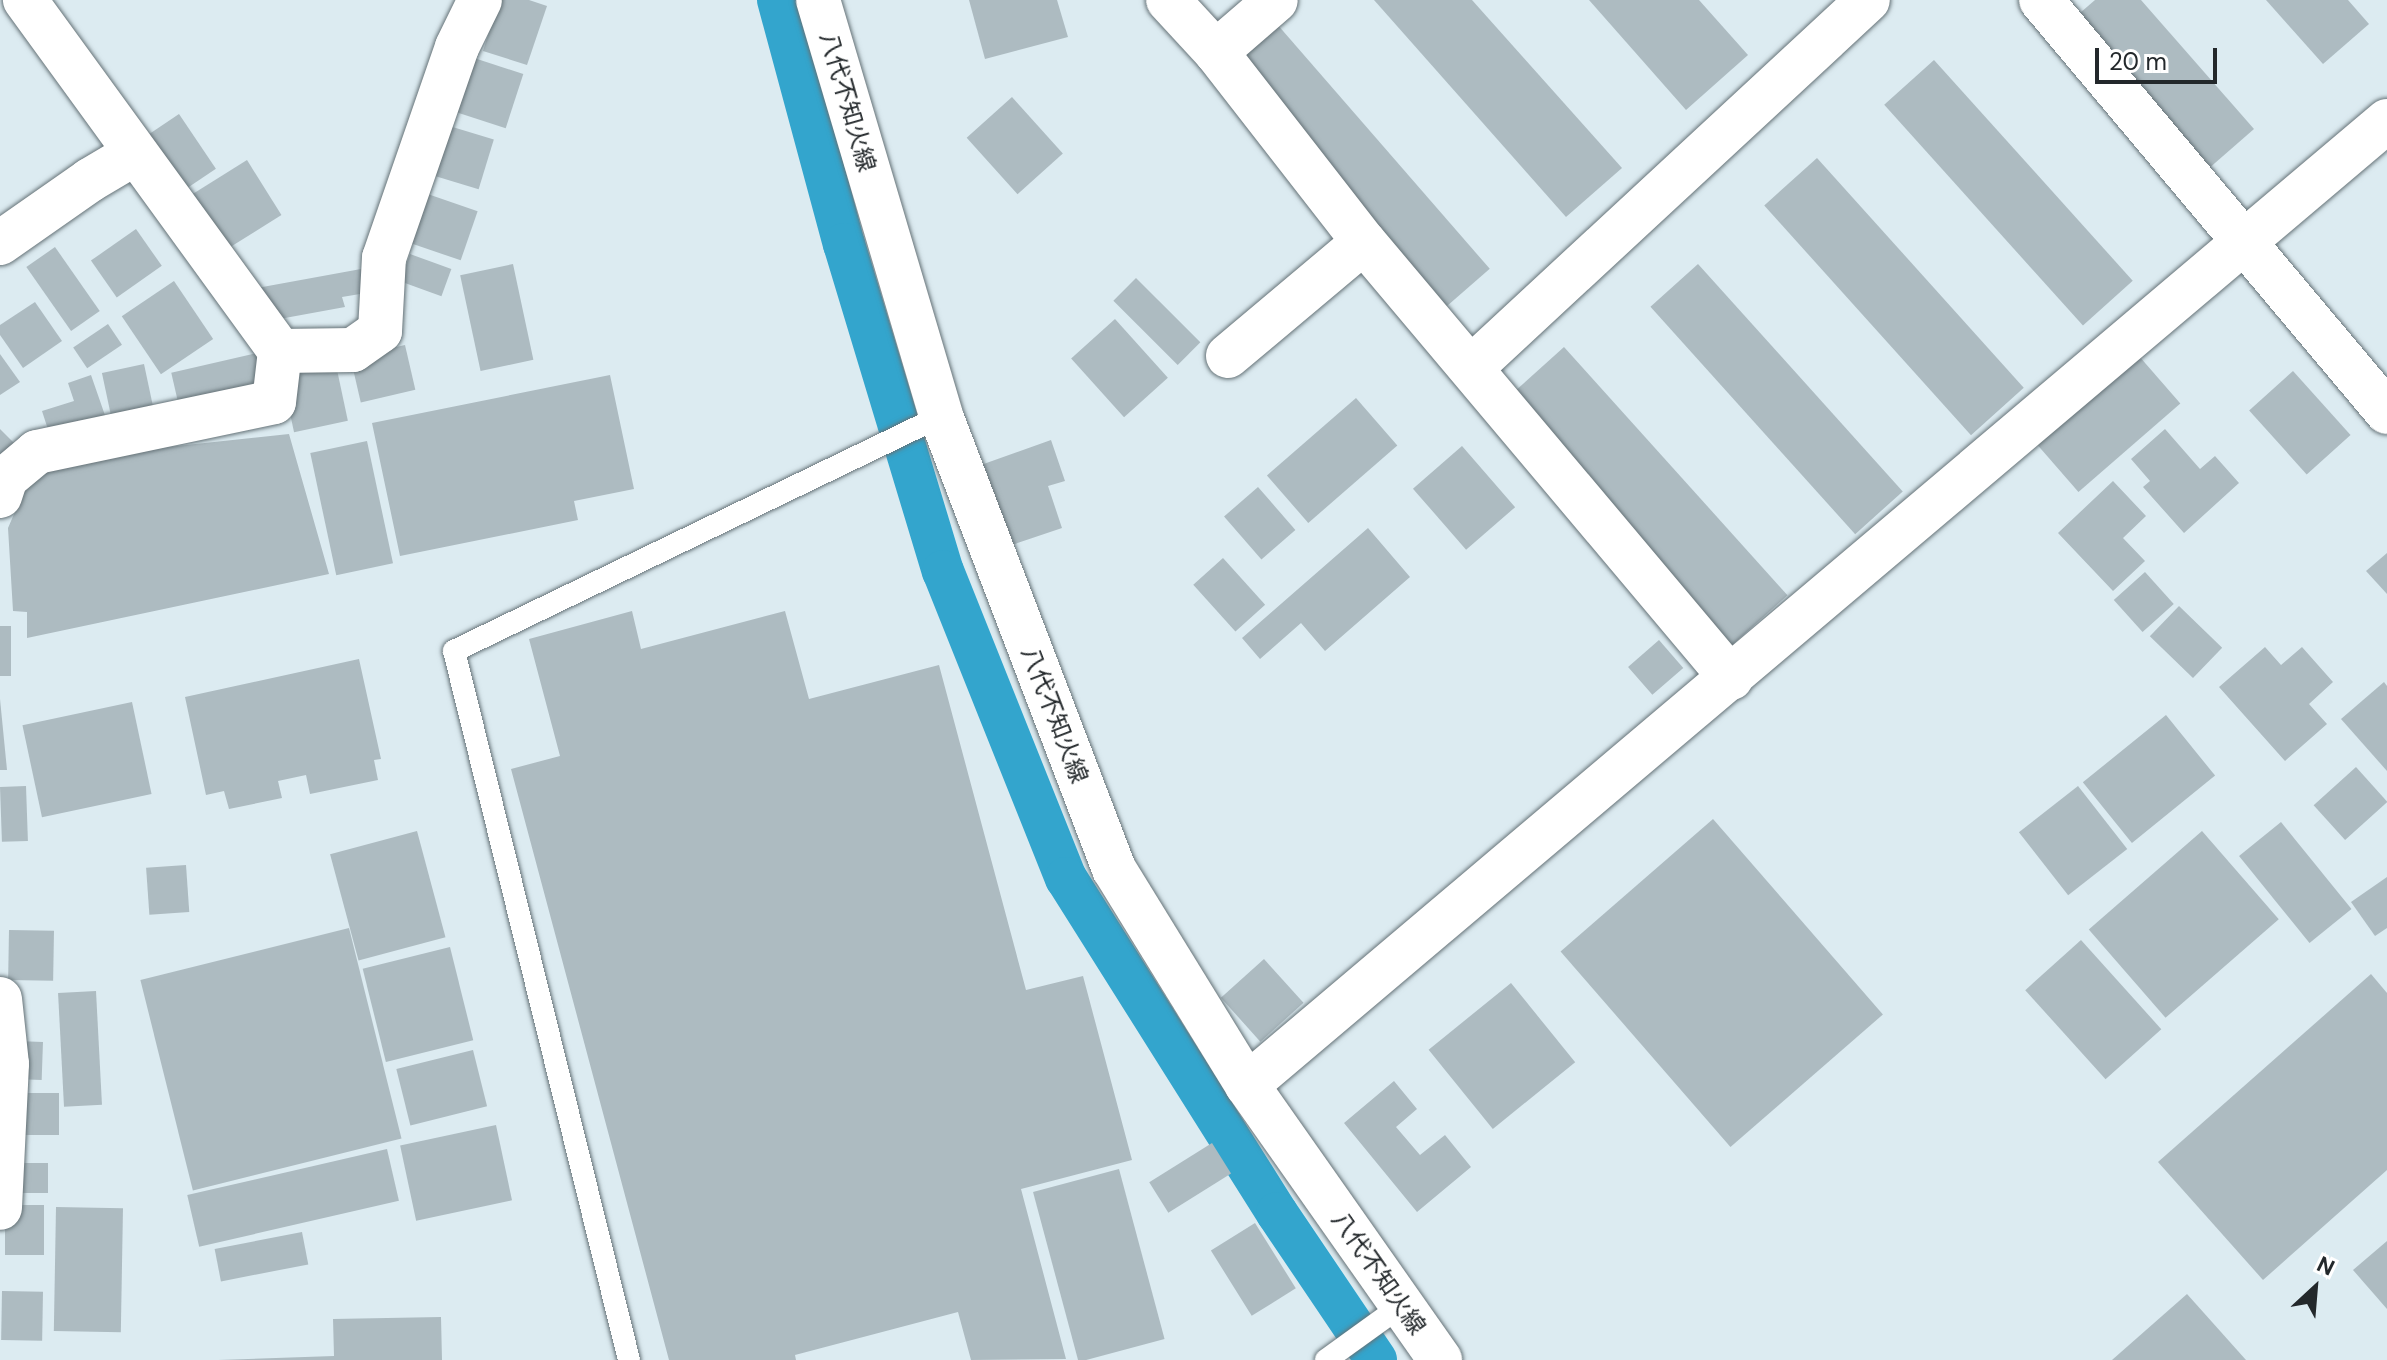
<!DOCTYPE html>
<meta charset="utf-8">
<style>
body{margin:0}
#map{position:relative;width:2387px;height:1360px;overflow:hidden;background:#dcebf1;font-family:"DM Sans","Noto Sans JP",sans-serif}
div>[style]{position:absolute}
.canal>*{height:42px;margin:-21px;padding:0 21px;transform-origin:21px;border-radius:21px;background:#33a5cd}
.building>*{inset:0;background:#adbbc1;transform-origin:0 0}
.roads{filter:drop-shadow(0 0 2px #657277) drop-shadow(0 0 2px #657277)}
.service>*{height:22px;margin:-11px;padding:0 11px;transform-origin:11px;border-radius:11px;background:#fff}
.minor>*{height:44px;margin:-22px;padding:0 22px;transform-origin:22px;border-radius:22px;background:#fff}
.secondary>*{height:44px;margin:-22px;padding:0 22px;transform-origin:22px;border-radius:22px;background:#fff}
span{translate:-50% -50%;white-space:nowrap;text-align:center;line-height:1.15;-webkit-text-stroke:7px #fff;paint-order:stroke}
.street-label{font-size:24px;color:#23282b}
.north{position:absolute;left:2275px;top:1248px;width:80px;height:80px;-webkit-text-stroke:6px #fff;paint-order:stroke;rotate:26deg;font-size:22px;font-weight:700;line-height:32px;text-align:center;color:#23282b}
.north::after{content:'';display:block;margin:auto;width:28px;height:36px;background:#23282b;clip-path:polygon(50% 0,100% 100%,50% 72%,0 100%)}
.scale{position:absolute;left:2095px;top:48px;width:122px;height:36px;box-sizing:border-box;border:4px solid #23282b;border-top:0;padding-left:10px;font-size:24px;line-height:28px;white-space:nowrap;color:#23282b;-webkit-text-stroke:6px #fff;paint-order:stroke}
</style>
<div id="map">
<div class="canal">
<i style="left:778px;top:0;width:253px;rotate:74.9deg"></i>
<i style="left:844px;top:244px;width:342px;rotate:73.2deg"></i>
<i style="left:943px;top:571px;width:331px;rotate:68.2deg"></i>
<i style="left:1066px;top:878px;width:396px;rotate:57.8deg"></i>
<i style="left:1277px;top:1213px;width:177px;rotate:56deg"></i>
</div>
<div class="building">
<i style="clip-path:polygon(499px 0,529px 0,547px 6px,527px 65px,483px 51px)"></i>
<i style="clip-path:polygon(969px 0,1057px 0,1068px 37px,985px 59px)"></i>
<i style="clip-path:polygon(1374px 0,1472px 0,1622px 168px,1566px 217px)"></i>
<i style="clip-path:polygon(1589px 0,1699px 0,1748px 55px,1686px 110px)"></i>
<i style="clip-path:polygon(2095px 0,2141px 0,2254px 129px,2207px 170px,2073px 19px)"></i>
<i style="clip-path:polygon(2266px 0,2348px 0,2369px 24px,2323px 64px)"></i>
<i style="left:1270px;top:16px;width:335px;height:62px;rotate:49deg"></i>
<i style="left:471px;top:57px;width:55px;height:57px;rotate:18deg"></i>
<i style="left:1934px;top:60px;width:297px;height:67px;rotate:48deg"></i>
<i style="left:1012px;top:97px;width:76px;height:61px;rotate:48deg"></i>
<i style="left:179px;top:114px;width:66px;height:52px;rotate:56deg"></i>
<i style="left:446px;top:125px;width:50px;height:52px;rotate:17deg"></i>
<i style="left:1817px;top:158px;width:309px;height:71px;rotate:48deg"></i>
<i style="left:247px;top:160px;width:65px;height:65px;rotate:58deg"></i>
<i style="left:419px;top:191px;width:62px;height:52px;rotate:19deg"></i>
<i style="left:136px;top:229px;width:45px;height:55px;rotate:55deg"></i>
<i style="left:55px;top:247px;width:78px;height:35px;rotate:55deg"></i>
<i style="left:410px;top:254px;width:44px;height:29px;rotate:20deg"></i>
<i style="left:513px;top:264px;width:98px;height:54px;rotate:78deg"></i>
<i style="left:1698px;top:264px;width:306px;height:64px;rotate:48deg"></i>
<i style="clip-path:polygon(361px 269px,366px 293px,342px 297px,345px 307px,263px 322px,257px 288px)"></i>
<i style="left:1136px;top:278px;width:91px;height:32px;rotate:45deg"></i>
<i style="left:174px;top:281px;width:70px;height:63px;rotate:56deg"></i>
<i style="clip-path:polygon(35px 302px,62px 341px,23px 368px,0 335px,0 325px)"></i>
<i style="left:1115px;top:319px;width:79px;height:59px;rotate:48deg"></i>
<i style="left:108px;top:324px;width:25px;height:42px;rotate:56deg"></i>
<i style="left:405px;top:345px;width:46px;height:56px;rotate:77deg"></i>
<i style="left:1564px;top:347px;width:334px;height:79px;rotate:48deg"></i>
<i style="left:257px;top:353px;width:41px;height:88px;rotate:77deg"></i>
<i style="clip-path:polygon(0 354px,20px 382px,0 395px)"></i>
<i style="left:2139px;top:356px;width:63px;height:135px;rotate:49deg"></i>
<i style="left:144px;top:364px;width:45px;height:43px;rotate:78deg"></i>
<i style="left:336px;top:365px;width:57px;height:55px;rotate:78deg"></i>
<i style="left:2293px;top:371px;width:86px;height:59px;rotate:48deg"></i>
<i style="clip-path:polygon(91px 375px,108px 424px,52px 442px,42px 411px,74px 401px,68px 383px)"></i>
<i style="clip-path:polygon(610px 375px,634px 489px,574px 501px,578px 520px,400px 556px,372px 423px)"></i>
<i style="left:1356px;top:398px;width:63px;height:118px;rotate:49deg"></i>
<i style="clip-path:polygon(0 429px,14px 443px,0 457px)"></i>
<i style="clip-path:polygon(2165px 429px,2200px 469px,2215px 456px,2239px 483px,2184px 533px,2143px 487px,2150px 481px,2131px 459px)"></i>
<i style="clip-path:polygon(289px 434px,329px 574px,27px 638px,27px 612px,13px 611px,8px 528px,37px 461px)"></i>
<i style="clip-path:polygon(1051px 440px,1065px 481px,1048px 486px,1062px 528px,1006px 547px,978px 466px)"></i>
<i style="left:367px;top:441px;width:125px;height:58px;rotate:78deg"></i>
<i style="left:1462px;top:446px;width:81px;height:65px;rotate:49deg"></i>
<i style="clip-path:polygon(2113px 481px,2146px 516px,2123px 538px,2145px 561px,2113px 591px,2058px 533px)"></i>
<i style="left:1258px;top:487px;width:57px;height:45px;rotate:49deg"></i>
<i style="clip-path:polygon(1368px 528px,1410px 577px,1325px 651px,1301px 623px,1260px 659px,1242px 638px)"></i>
<i style="clip-path:polygon(2387px 553px,2387px 594px,2366px 571px)"></i>
<i style="left:1223px;top:558px;width:63px;height:40px;rotate:48deg"></i>
<i style="left:2145px;top:572px;width:43px;height:42px;rotate:48deg"></i>
<i style="left:2179px;top:606px;width:60px;height:42px;rotate:44deg"></i>
<i style="clip-path:polygon(632px 611px,641px 649px,785px 611px,809px 699px,939px 665px,1026px 990px,1083px 976px,1132px 1160px,1021px 1189px,1066px 1359px,971px 1360px,958px 1312px,795px 1355px,796px 1360px,669px 1360px,511px 769px,560px 756px,529px 639px)"></i>
<i style="left:0;top:626px;width:11px;height:50px"></i>
<i style="left:1659px;top:640px;width:37px;height:41px;rotate:49deg"></i>
<i style="clip-path:polygon(2265px 647px,2281px 665px,2302px 647px,2333px 682px,2309px 704px,2327px 724px,2285px 761px,2219px 687px)"></i>
<i style="clip-path:polygon(359px 659px,381px 759px,374px 760px,378px 780px,310px 794px,306px 775px,278px 781px,282px 798px,229px 809px,224px 791px,206px 795px,185px 697px)"></i>
<i style="clip-path:polygon(2384px 682px,2387px 686px,2387px 771px,2341px 719px)"></i>
<i style="clip-path:polygon(0 699px,7px 770px,0 770px)"></i>
<i style="left:132px;top:702px;width:94px;height:112px;rotate:78deg"></i>
<i style="left:2166px;top:715px;width:78px;height:107px;rotate:51deg"></i>
<i style="left:2356px;top:767px;width:47px;height:57px;rotate:48deg"></i>
<i style="left:26px;top:786px;width:55px;height:26px;rotate:88deg"></i>
<i style="left:2078px;top:786px;width:80px;height:75px;rotate:52deg"></i>
<i style="left:1713px;top:819px;width:259px;height:202px;rotate:49deg"></i>
<i style="left:2281px;top:822px;width:112px;height:54px;rotate:51deg"></i>
<i style="left:417px;top:831px;width:110px;height:90px;rotate:75deg"></i>
<i style="left:2202px;top:831px;width:117px;height:150px;rotate:49deg"></i>
<i style="left:186px;top:865px;width:47px;height:40px;rotate:86deg"></i>
<i style="clip-path:polygon(2387px 877px,2387px 928px,2375px 936px,2351px 902px)"></i>
<i style="left:349px;top:928px;width:217px;height:215px;rotate:76deg"></i>
<i style="left:9px;top:930px;width:45px;height:50px;rotate:1deg"></i>
<i style="left:2081px;top:940px;width:120px;height:75px;rotate:48deg"></i>
<i style="left:450px;top:947px;width:96px;height:90px;rotate:76deg"></i>
<i style="left:1264px;top:959px;width:59px;height:58px;rotate:48deg"></i>
<i style="clip-path:polygon(2371px 974px,2387px 993px,2387px 1170px,2263px 1280px,2158px 1162px)"></i>
<i style="left:1511px;top:983px;width:102px;height:106px;rotate:51deg"></i>
<i style="left:96px;top:991px;width:114px;height:38px;rotate:87deg"></i>
<i style="left:16px;top:1041px;width:27px;height:38px;rotate:2deg"></i>
<i style="left:473px;top:1050px;width:58px;height:79px;rotate:76deg"></i>
<i style="clip-path:polygon(1394px 1081px,1417px 1109px,1396px 1127px,1420px 1155px,1445px 1135px,1471px 1167px,1417px 1212px,1344px 1123px)"></i>
<i style="left:14px;top:1093px;width:45px;height:42px"></i>
<i style="left:496px;top:1125px;width:77px;height:98px;rotate:78deg"></i>
<i style="left:1212px;top:1143px;width:36px;height:74px;rotate:58deg"></i>
<i style="left:387px;top:1149px;width:53px;height:205px;rotate:77deg"></i>
<i style="left:14px;top:1163px;width:34px;height:30px"></i>
<i style="left:1119px;top:1169px;width:176px;height:89px;rotate:75deg"></i>
<i style="left:5px;top:1205px;width:39px;height:50px"></i>
<i style="left:56px;top:1207px;width:67px;height:124px;rotate:1deg"></i>
<i style="left:1255px;top:1223px;width:77px;height:52px;rotate:58deg"></i>
<i style="left:302px;top:1232px;width:33px;height:89px;rotate:79deg"></i>
<i style="clip-path:polygon(2387px 1241px,2387px 1309px,2353px 1270px)"></i>
<i style="left:2px;top:1291px;width:41px;height:49px;rotate:1deg"></i>
<i style="clip-path:polygon(2187px 1294px,2246px 1360px,2112px 1360px)"></i>
<i style="clip-path:polygon(441px 1317px,442px 1360px,218px 1360px,334px 1356px,333px 1319px)"></i>
</div>
<div class="roads">
<div class="service">
<i style="left:629px;top:1360px;width:730px;rotate:-103.86deg"></i>
<i style="left:454px;top:651px;width:541px;rotate:-25.76deg"></i>
<i style="left:1326px;top:1360px;width:92px;rotate:-35.8deg"></i>
</div>
<div class="minor">
<i style="left:1168px;top:0;width:71px;rotate:47.3deg"></i>
<i style="left:1216px;top:52px;width:241px;rotate:52.1deg"></i>
<i style="left:1364px;top:242px;width:570px;rotate:49.91deg"></i>
<i style="left:2041px;top:0;width:538px;rotate:49.98deg"></i>
<i style="left:1216px;top:52px;width:79px;rotate:-40.9deg"></i>
<i style="left:0;top:243px;width:110px;rotate:-35deg"></i>
<i style="left:90px;top:180px;width:51px;rotate:-30.6deg"></i>
<i style="left:280px;top:351px;width:73px;rotate:-0.8deg"></i>
<i style="left:353px;top:350px;width:33px;rotate:-35deg"></i>
<i style="left:380px;top:331px;width:73px;rotate:-86.9deg"></i>
<i style="left:384px;top:258px;width:223px;rotate:-70.9deg"></i>
<i style="left:457px;top:47px;width:52px;rotate:-63.9deg"></i>
<i style="left:1228px;top:356px;width:177px;rotate:-40deg"></i>
<i style="left:1471px;top:368px;width:541px;rotate:-42.83deg"></i>
<i style="left:0;top:496px;width:19px;rotate:-72deg"></i>
<i style="left:6px;top:478px;width:40px;rotate:-40deg"></i>
<i style="left:37px;top:452px;width:242px;rotate:-11.9deg"></i>
<i style="left:274px;top:402px;width:51px;rotate:-83.3deg"></i>
<i style="left:280px;top:351px;width:434px;rotate:-126deg"></i>
<i style="left:0;top:999px;width:65px;rotate:83.9deg"></i>
<i style="left:7px;top:1064px;width:144px;rotate:92.8deg"></i>
<i style="left:1247px;top:1085px;width:1493px;rotate:-40.22deg"></i>
</div>
<div class="secondary">
<i style="left:818px;top:0;width:434px;rotate:73.5deg"></i>
<i style="left:941px;top:416px;width:485px;rotate:69.1deg"></i>
<i style="left:1114px;top:869px;width:254px;rotate:58.4deg"></i>
<i style="left:1247px;top:1085px;width:336px;rotate:54.9deg"></i>
</div>
</div>
<div class="street-label">
<span style="left:848px;top:102px;rotate:74deg">八代不知火線</span>
<span style="left:1055px;top:715px;rotate:69deg">八代不知火線</span>
<span style="left:1379px;top:1273px;rotate:55deg">八代不知火線</span>
</div>
<div class="north">N</div>
<div class="scale">20 m</div>
</div>
